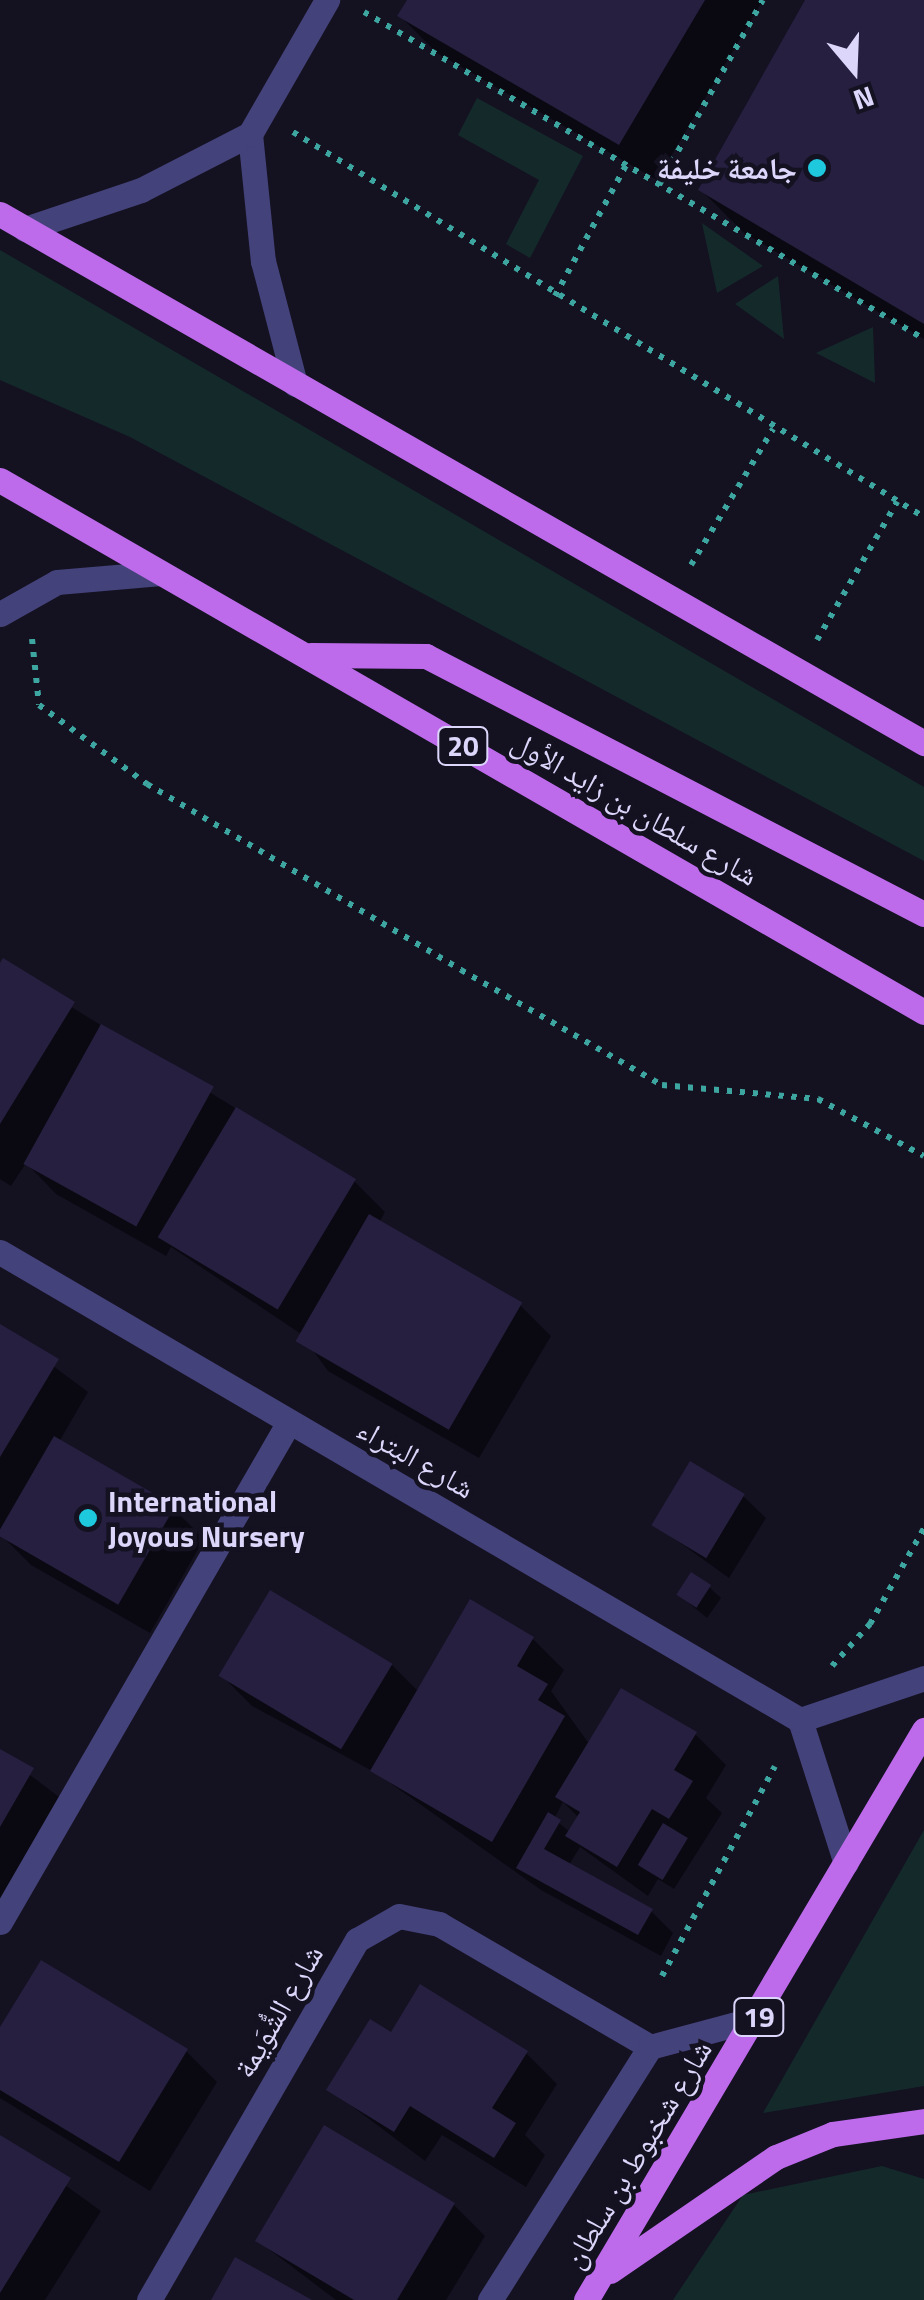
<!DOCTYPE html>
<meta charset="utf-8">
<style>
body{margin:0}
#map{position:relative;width:924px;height:2300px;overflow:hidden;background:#141121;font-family:"Titillium Web","Noto Naskh Arabic",sans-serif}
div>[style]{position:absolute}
.green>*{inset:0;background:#142a2a}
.shadow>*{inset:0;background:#0007}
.building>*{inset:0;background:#261f40;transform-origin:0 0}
.path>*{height:6px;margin-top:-3px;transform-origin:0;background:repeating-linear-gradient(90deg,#3ea6a0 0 5px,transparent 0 13px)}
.minor>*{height:25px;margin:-12.5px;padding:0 12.5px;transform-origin:12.5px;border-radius:12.5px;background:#44427a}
.tertiary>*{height:25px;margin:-12.5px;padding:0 12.5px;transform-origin:12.5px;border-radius:12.5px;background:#44427a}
.primary>*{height:25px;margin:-12.5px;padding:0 12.5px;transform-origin:12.5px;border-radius:12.5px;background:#bd6beb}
.dots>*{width:28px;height:28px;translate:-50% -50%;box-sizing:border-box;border:5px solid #141121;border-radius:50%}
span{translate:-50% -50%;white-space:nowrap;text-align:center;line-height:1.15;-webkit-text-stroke:9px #141121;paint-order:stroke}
.shield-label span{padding:2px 8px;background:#141121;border:2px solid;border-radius:8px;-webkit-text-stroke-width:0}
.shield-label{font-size:28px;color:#dbd6fa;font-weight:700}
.poi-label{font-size:30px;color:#dbd6fa;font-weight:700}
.right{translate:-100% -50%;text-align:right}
.left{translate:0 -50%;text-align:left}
.street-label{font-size:30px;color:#dbd6fa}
.north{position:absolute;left:804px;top:20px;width:100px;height:100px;-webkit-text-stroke:8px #141121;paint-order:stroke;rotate:161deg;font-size:28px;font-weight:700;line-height:40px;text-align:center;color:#dbd6fa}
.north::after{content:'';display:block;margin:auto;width:35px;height:45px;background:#dbd6fa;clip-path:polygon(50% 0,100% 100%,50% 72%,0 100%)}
</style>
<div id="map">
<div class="green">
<i style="clip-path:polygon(477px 98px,583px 156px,530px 258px,506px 244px,539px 180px,458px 135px)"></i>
<i style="clip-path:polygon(702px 223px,763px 266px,717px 293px)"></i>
<i style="clip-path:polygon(0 250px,924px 787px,924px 861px,130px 437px,0 380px)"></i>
<i style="clip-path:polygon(778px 276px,784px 339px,735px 304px)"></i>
<i style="clip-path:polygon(873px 327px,875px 383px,816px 353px)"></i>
<i style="clip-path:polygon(924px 1830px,924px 2086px,763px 2113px)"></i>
<i style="clip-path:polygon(882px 2166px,924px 2179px,924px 2300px,673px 2300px,743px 2195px)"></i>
</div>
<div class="shadow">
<i style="clip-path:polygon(409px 0,763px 0,657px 180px,437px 53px,400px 16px)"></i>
<i style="clip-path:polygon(809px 0,924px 0,924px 339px,744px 233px,701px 190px)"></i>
<i style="clip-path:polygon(0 963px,354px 1181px,385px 1212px,379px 1223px,520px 1305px,551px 1336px,479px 1458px,328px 1371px,301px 1334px,171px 1247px,166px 1256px,56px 1194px,26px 1163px,11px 1186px,0 1179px)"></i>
<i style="clip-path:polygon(0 1326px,88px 1392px,59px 1442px,173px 1508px,204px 1539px,150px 1633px,31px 1565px,0 1534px)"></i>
<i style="clip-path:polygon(743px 1496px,766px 1518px,729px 1578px,654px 1524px)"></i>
<i style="clip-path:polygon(709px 1587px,721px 1598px,707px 1618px,679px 1595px)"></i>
<i style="clip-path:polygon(evenodd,533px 1639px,564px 1670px,551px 1691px,590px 1745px,695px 1734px,726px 1765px,706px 1798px,722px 1813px,674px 1889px,658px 1879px,648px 1896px,580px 1847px,569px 1865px,651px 1911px,673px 1933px,661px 1956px,541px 1890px,376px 1773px,252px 1706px,221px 1675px,392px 1665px,419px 1692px,533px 1639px,563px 1802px,579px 1818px,570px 1832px,554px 1819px,563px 1802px)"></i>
<i style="clip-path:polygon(0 1752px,63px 1800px,0 1912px)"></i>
<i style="clip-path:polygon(0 2031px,186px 2051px,217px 2082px,150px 2191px,0 2098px)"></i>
<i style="clip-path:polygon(392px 2036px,526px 2053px,557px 2084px,525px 2135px,545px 2155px,526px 2187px,442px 2135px,425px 2161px,329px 2089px)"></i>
<i style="clip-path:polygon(0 2138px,101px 2211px,45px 2300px,0 2300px)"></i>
<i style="clip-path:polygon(454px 2205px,485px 2236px,446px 2300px,336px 2300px,258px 2241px)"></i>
</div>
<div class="building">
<i style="clip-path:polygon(407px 0,705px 0,619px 145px,397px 16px)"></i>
<i style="clip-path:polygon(805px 0,924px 0,924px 324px,698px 190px)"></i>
<i style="clip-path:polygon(3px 958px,75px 1002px,0 1124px,0 963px)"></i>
<i style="left:101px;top:1024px;width:129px;height:160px;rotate:29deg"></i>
<i style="left:236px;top:1107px;width:140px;height:152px;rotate:31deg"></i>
<i style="left:369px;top:1214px;width:177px;height:147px;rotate:30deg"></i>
<i style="clip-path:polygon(0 1324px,59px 1359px,0 1457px)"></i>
<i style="left:54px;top:1436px;width:140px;height:114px;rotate:30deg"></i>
<i style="left:690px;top:1461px;width:64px;height:75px;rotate:31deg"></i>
<i style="left:691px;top:1572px;width:24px;height:27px;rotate:33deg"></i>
<i style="left:270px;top:1590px;width:143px;height:100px;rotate:31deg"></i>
<i style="clip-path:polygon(470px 1599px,534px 1637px,517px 1666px,548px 1684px,538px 1700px,565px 1716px,492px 1842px,370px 1771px)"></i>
<i style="clip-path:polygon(621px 1688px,697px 1732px,674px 1770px,693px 1781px,669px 1819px,652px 1809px,617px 1867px,565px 1836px,580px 1812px,555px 1797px)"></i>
<i style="clip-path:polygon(0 1749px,34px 1768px,0 1827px)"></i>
<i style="clip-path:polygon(548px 1812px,561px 1820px,544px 1849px,653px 1909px,638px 1935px,516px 1868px)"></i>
<i style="left:663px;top:1823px;width:29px;height:49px;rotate:31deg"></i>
<i style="clip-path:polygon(41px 1960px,188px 2049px,119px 2162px,0 2090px,0 2027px)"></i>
<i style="clip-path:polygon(420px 1984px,528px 2051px,492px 2108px,516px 2123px,494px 2158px,410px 2106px,394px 2132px,326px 2090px,370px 2019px,391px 2032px)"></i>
<i style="clip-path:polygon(324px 2125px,455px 2203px,397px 2300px,354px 2300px,255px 2241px)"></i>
<i style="clip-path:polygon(0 2135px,71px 2178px,0 2293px)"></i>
<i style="clip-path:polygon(235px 2257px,312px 2300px,211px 2300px)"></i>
</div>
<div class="path">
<i style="left:364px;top:12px;width:648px;rotate:30.28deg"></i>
<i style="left:293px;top:132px;width:739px;rotate:31.39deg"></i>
<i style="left:659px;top:185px;width:212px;rotate:-60.7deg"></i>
<i style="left:555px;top:296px;width:149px;rotate:-61.5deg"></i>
<i style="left:691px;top:565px;width:159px;rotate:-58.9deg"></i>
<i style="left:32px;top:639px;width:66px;rotate:83.9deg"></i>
<i style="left:39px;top:705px;width:134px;rotate:36.2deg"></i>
<i style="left:147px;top:784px;width:365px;rotate:30.6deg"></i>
<i style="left:461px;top:970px;width:232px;rotate:29.8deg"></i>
<i style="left:662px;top:1085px;width:157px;rotate:5.1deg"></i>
<i style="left:818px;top:1099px;width:120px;rotate:28.3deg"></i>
<i style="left:817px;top:640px;width:160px;rotate:-59.9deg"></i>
<i style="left:832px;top:1666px;width:57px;rotate:-47.9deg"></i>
<i style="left:870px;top:1624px;width:110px;rotate:-60.6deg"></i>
<i style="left:662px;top:1976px;width:238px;rotate:-61.7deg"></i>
</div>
<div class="minor">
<i style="left:250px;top:134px;width:128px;rotate:84.2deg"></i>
<i style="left:263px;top:261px;width:127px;rotate:75.4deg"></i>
<i style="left:25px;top:229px;width:122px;rotate:-18.6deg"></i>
<i style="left:141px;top:190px;width:123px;rotate:-27.2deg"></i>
<i style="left:250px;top:134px;width:155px;rotate:-60.1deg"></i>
<i style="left:0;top:1252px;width:927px;rotate:30.33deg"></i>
<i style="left:800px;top:1720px;width:150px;rotate:72.2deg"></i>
<i style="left:800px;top:1720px;width:131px;rotate:-18.7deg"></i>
<i style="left:0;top:1922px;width:578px;rotate:-59.97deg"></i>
<i style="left:149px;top:2300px;width:416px;rotate:-60deg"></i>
<i style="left:357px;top:1940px;width:48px;rotate:-29.7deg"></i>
<i style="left:399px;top:1916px;width:41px;rotate:11.3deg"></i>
<i style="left:439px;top:1924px;width:244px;rotate:30.2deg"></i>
<i style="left:490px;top:2300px;width:299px;rotate:-57.7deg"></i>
<i style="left:650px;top:2047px;width:112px;rotate:-15deg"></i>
</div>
<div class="tertiary">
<i style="left:0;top:614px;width:65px;rotate:-29.3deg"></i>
<i style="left:57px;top:582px;width:104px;rotate:-4.9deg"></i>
</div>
<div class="primary">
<i style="left:0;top:214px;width:1065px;rotate:29.79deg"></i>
<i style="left:0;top:480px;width:1066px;rotate:29.93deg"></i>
<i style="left:311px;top:655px;width:115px;rotate:0.5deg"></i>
<i style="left:426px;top:656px;width:561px;rotate:27.39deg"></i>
<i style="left:610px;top:2271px;width:201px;rotate:-34.5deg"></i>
<i style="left:776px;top:2157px;width:61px;rotate:-22deg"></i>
<i style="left:833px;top:2134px;width:92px;rotate:-8.1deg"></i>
<i style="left:586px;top:2300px;width:663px;rotate:-59.33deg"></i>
</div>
<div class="dots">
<i style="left:817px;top:168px;background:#1ec9de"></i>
<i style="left:88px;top:1518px;background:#1ec9de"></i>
</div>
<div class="shield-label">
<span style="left:463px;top:746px">20</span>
<span style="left:759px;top:2017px">19</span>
</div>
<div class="poi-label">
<span class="right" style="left:797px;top:168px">جامعة خليفة</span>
<span class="left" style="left:108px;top:1518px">International<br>Joyous Nursery</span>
</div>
<div class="street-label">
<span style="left:635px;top:808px;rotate:30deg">شارع سلطان بن زايد الأول</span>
<span style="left:416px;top:1458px;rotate:30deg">شارع البتراء</span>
<span style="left:278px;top:2011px;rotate:-60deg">شارع الشُّوَيمة</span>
<span style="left:637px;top:2154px;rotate:-59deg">شارع شخبوط بن سلطان</span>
</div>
<div class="north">N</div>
</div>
